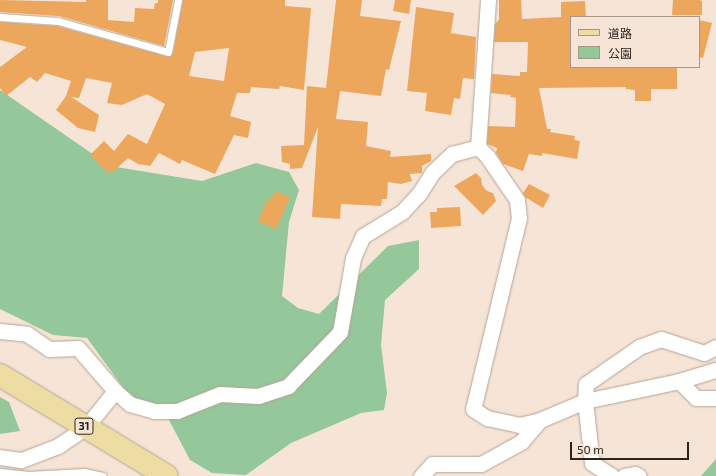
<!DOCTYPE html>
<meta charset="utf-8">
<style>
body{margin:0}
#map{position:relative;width:716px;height:476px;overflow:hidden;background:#f6e5d6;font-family:"Exo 2","Noto Sans JP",sans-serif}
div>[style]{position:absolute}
.green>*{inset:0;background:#94c799}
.building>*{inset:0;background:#eda75d}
.roads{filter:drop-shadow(0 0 1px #b4a496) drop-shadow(0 0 1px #b4a496)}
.lane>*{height:7px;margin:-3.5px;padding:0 3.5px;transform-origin:3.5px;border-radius:3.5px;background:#fff}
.street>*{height:15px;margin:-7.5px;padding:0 7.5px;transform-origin:7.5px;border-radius:7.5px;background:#fff}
.primary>*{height:22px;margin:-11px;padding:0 11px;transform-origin:11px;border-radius:11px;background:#eedda2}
span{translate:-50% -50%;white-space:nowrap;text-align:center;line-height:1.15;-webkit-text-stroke:3px #f6e5d6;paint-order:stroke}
.shield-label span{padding:1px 3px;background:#f6e5d6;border:1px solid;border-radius:3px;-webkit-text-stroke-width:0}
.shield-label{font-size:11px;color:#2a241f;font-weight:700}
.legend{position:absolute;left:570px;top:16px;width:130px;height:52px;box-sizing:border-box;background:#f6e5d6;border:1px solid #a4988d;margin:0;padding:5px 7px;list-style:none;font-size:12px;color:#2a241f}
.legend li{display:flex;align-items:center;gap:8px;height:20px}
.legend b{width:20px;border:1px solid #a4988d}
.scale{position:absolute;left:570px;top:442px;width:119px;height:18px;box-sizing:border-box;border:2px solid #2a241f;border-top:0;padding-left:5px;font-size:12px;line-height:14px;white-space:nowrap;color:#2a241f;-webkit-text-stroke:3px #f6e5d6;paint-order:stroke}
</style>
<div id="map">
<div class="green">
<i style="clip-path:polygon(0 90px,110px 166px,202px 181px,256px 163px,289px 172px,299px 190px,289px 222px,282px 296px,298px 308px,319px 314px,388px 246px,419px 240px,419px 269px,385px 300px,381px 345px,387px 393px,384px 410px,361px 413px,291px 443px,246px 475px,212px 473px,190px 460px,169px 420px,130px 397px,87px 338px,53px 335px,0 309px)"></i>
<i style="clip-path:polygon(0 397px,9px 402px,20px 431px,0 434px)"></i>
<i style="clip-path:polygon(716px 459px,716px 476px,701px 476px)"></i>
</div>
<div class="building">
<i style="clip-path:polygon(0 0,86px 2px,86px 0,108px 0,108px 20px,134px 22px,135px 8px,154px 9px,155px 3px,158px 3px,158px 0,173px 0,164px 46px,59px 16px,0 12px)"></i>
<i style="clip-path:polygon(evenodd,183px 0,285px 0,285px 6px,311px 8px,304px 90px,280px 86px,279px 89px,251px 87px,250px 93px,237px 93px,230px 116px,251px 122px,248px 138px,234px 135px,215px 174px,182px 160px,180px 164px,159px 153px,150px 166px,138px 164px,128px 158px,113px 172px,111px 170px,108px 173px,90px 155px,104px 141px,114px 151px,128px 134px,147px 144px,165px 104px,147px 94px,122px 105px,107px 103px,112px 83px,86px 78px,79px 98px,71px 97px,99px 115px,95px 132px,78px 128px,56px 110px,66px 96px,71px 81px,45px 73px,37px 82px,30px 77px,6px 96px,0 88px,0 67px,27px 47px,0 40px,0 22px,57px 26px,169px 57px,173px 53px,183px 0,229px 48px,224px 81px,189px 76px,195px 52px,229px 48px)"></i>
<i style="clip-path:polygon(336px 0,362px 0,360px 16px,401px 21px,389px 70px,386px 69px,381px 96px,340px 91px,336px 119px,368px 122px,366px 146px,391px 151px,390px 157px,431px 154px,431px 161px,422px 166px,422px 173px,410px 174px,412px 181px,401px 184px,388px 182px,387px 199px,382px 199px,381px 206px,341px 204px,340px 219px,312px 217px,318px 127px,302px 168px,290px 169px,290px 164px,282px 162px,281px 146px,304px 145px,307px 86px,326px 88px)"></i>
<i style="clip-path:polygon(395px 0,411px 0,409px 14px,393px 11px)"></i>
<i style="clip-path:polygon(499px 0,521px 0,522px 19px,561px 17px,561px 2px,585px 1px,586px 17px,571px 17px,571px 68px,677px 67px,677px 89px,651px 89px,651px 101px,635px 101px,635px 90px,626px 89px,626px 87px,539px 88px,547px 129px,551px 129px,550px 132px,575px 136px,574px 140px,580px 141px,577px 159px,542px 153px,542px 156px,529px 154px,523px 171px,503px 164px,496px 153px,497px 148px,487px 144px,488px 126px,515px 127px,516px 98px,510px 97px,511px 95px,491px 93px,492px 74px,520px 76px,520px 72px,527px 72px,528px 42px,494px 42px,495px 24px,499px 20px)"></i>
<i style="clip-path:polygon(673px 0,700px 0,702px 1px,702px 15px,672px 15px)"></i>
<i style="clip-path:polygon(416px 7px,454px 13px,451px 33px,476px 37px,474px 79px,463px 78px,460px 99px,454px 98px,451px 115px,425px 111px,427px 93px,407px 91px)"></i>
<i style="clip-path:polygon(699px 20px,712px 23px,703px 58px,699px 57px)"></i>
<i style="clip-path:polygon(476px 173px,481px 178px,482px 185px,487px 191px,493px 193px,496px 201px,483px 215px,454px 186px)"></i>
<i style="clip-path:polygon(529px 184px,550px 195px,543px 208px,525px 197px,523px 193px)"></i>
<i style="clip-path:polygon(275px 191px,290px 197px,276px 229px,258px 221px,268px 198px,271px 200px)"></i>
<i style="clip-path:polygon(460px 207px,461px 226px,431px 228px,430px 212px,437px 212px,437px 208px)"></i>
</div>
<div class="roads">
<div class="lane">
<i style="left:0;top:17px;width:58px;rotate:3.9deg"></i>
<i style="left:58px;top:21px;width:114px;rotate:15.7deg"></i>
<i style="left:168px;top:52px;width:53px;rotate:-79.1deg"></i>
<i style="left:0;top:472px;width:27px;rotate:6deg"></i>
<i style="left:27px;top:475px;width:57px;rotate:-3deg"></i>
<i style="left:84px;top:472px;width:19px;rotate:12deg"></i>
</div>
<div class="street">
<i style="left:478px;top:147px;width:13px;rotate:45deg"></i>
<i style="left:487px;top:156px;width:53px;rotate:55.7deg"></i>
<i style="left:517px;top:200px;width:18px;rotate:84deg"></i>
<i style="left:519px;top:218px;width:196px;rotate:103.5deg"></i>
<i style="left:473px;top:409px;width:17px;rotate:33deg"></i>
<i style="left:487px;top:418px;width:33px;rotate:12deg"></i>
<i style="left:519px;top:425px;width:22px;rotate:-13deg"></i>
<i style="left:540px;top:420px;width:49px;rotate:-22.9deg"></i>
<i style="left:585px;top:401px;width:96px;rotate:-12deg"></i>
<i style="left:679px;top:381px;width:39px;rotate:-17deg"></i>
<i style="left:478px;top:147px;width:147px;rotate:-86.1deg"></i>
<i style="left:0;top:331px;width:27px;rotate:6deg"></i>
<i style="left:27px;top:334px;width:27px;rotate:34deg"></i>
<i style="left:49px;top:349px;width:29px;rotate:-2deg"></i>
<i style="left:78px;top:348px;width:57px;rotate:49.3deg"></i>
<i style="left:115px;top:391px;width:46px;rotate:128.9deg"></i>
<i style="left:86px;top:427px;width:34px;rotate:146deg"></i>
<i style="left:58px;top:446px;width:40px;rotate:159deg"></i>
<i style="left:21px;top:460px;width:21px;rotate:-172deg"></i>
<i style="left:679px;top:381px;width:24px;rotate:45deg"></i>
<i style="left:696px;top:398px;width:20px"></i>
<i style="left:115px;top:391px;width:20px;rotate:41deg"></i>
<i style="left:130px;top:404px;width:25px;rotate:16deg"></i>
<i style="left:154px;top:411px;width:23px"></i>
<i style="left:177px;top:411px;width:46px;rotate:-21.6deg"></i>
<i style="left:220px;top:394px;width:38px;rotate:3deg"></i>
<i style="left:258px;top:396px;width:32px;rotate:-18deg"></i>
<i style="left:288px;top:386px;width:75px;rotate:-46.1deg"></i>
<i style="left:340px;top:332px;width:75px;rotate:-80deg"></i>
<i style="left:353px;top:258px;width:24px;rotate:-66deg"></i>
<i style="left:363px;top:236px;width:46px;rotate:-31.6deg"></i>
<i style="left:402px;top:212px;width:25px;rotate:-47deg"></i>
<i style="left:419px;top:194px;width:25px;rotate:-58deg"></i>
<i style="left:432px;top:173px;width:28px;rotate:-44deg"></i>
<i style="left:452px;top:154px;width:27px;rotate:-15deg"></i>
<i style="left:421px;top:476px;width:16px;rotate:-47deg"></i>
<i style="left:432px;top:464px;width:49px"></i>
<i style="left:481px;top:464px;width:46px;rotate:-28.8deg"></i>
<i style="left:521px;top:442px;width:29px;rotate:-49deg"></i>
<i style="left:612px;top:476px;width:24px;rotate:-147deg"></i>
<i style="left:592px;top:463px;width:62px;rotate:-96.4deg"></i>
<i style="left:585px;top:401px;width:17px;rotate:-87deg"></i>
<i style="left:586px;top:384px;width:65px;rotate:-34.9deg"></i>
<i style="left:639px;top:347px;width:23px;rotate:-20deg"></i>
<i style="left:661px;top:339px;width:45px;rotate:18deg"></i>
<i style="left:704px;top:353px;width:13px;rotate:-27deg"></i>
<i style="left:624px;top:476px;width:11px;rotate:-10deg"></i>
<i style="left:635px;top:474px;width:4px;rotate:27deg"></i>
</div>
<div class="primary">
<i style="left:0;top:375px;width:195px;rotate:31.2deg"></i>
</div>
</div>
<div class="shield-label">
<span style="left:84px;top:426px">31</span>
</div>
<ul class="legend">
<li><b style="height:5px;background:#eedda2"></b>道路</li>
<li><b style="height:11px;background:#94c799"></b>公園</li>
</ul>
<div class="scale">50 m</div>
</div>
